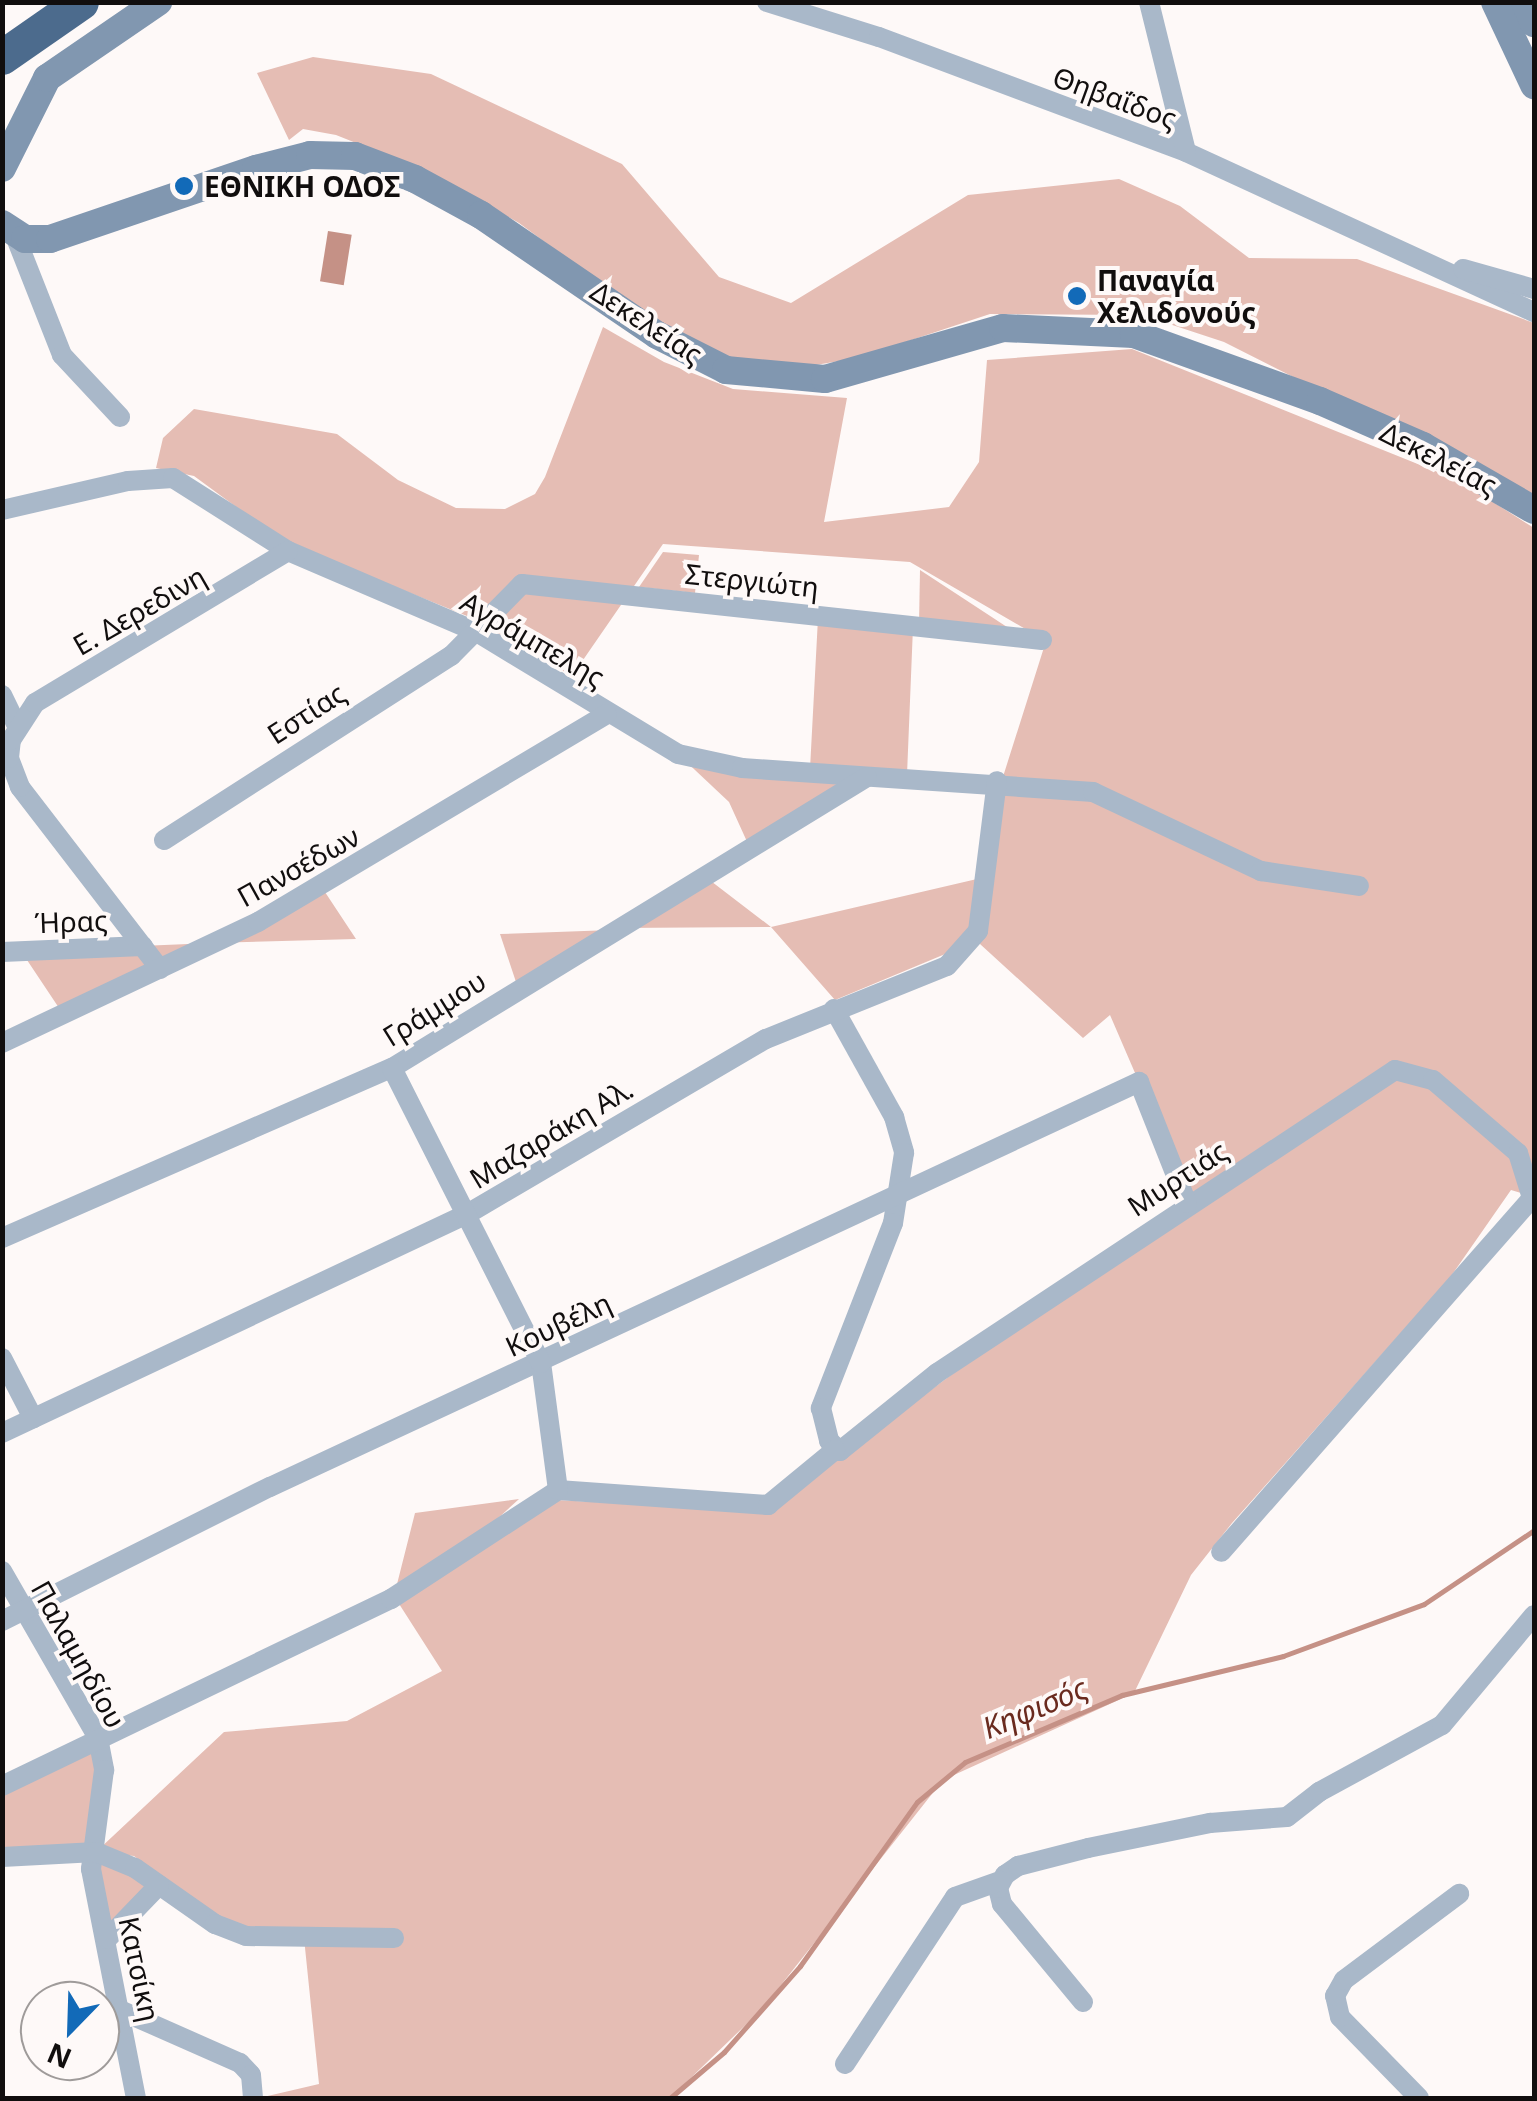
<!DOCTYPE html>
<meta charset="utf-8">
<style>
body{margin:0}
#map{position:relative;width:1537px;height:2101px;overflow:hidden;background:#fef9f8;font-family:"Noto Sans",sans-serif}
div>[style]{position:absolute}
.green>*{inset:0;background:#e5bdb4}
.water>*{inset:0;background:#c59186;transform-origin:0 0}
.stream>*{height:5px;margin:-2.5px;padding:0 2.5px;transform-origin:2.5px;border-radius:2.5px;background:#c59186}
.street>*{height:20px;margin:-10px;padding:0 10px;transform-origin:10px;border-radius:10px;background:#a9b8c9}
.secondary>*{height:28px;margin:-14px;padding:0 14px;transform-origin:14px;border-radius:14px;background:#8197b0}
.highway>*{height:35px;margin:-17.5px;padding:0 17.5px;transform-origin:17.5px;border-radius:17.5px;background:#4c6b8d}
.dots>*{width:28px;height:28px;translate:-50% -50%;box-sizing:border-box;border:5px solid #fef9f8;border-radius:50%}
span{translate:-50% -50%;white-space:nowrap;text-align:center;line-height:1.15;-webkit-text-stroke:8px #fef9f8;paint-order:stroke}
.street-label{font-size:28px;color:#110e0e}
.poi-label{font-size:28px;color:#110e0e;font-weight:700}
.left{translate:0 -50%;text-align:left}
.water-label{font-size:30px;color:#6a2a1e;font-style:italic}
.frame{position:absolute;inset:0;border:5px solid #110e0e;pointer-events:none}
.north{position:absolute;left:20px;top:1981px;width:100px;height:100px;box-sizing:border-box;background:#fef9f8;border:2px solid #9f9b9a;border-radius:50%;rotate:203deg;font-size:28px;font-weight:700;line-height:40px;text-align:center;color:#110e0e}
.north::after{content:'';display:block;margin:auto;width:35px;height:45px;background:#126ab8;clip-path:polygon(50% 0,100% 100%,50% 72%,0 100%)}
</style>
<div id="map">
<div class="green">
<i style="clip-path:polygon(313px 57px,431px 74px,622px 164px,719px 277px,791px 303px,968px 195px,1119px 179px,1180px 206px,1249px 258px,1357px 259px,1534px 323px,1534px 498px,1224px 342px,1142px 315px,990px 314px,857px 358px,792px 369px,731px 361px,663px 329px,519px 223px,424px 170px,336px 135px,303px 129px,289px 140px,257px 73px)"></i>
<i style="clip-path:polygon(603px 327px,664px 362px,733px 389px,847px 398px,824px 522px,949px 507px,979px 462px,987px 360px,1132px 349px,1460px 481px,1534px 528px,1534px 1197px,1511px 1190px,1449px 1279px,1232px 1523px,1191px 1575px,1134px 1693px,943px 1780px,762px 2009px,670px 2098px,259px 2098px,319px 2084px,304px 1938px,216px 1922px,134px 1856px,99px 1852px,154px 1888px,107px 1934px,96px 1852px,3px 1848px,3px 1787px,98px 1738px,97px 1851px,224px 1732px,347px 1721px,442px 1671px,394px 1596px,415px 1513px,519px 1499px,470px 1544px,556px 1500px,768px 1511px,1189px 1198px,1110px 1015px,1083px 1038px,980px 944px,1001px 783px,1046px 641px,910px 562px,663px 544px,572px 676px,467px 616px,284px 542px,194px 476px,156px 468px,163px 438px,194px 409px,337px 434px,398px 480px,456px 508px,505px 509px,535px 494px,545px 477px)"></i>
<i style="clip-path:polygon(663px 552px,699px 555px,695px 593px,639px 587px)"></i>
<i style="clip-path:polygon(920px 570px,1007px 627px,919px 625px)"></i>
<i style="clip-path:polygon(818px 618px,913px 627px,907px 775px,866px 775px,749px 846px,729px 802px,678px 754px,810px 769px)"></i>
<i style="clip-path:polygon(703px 875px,771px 927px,977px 879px,975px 920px,962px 947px,835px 1000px,771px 927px,618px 928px)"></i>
<i style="clip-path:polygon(321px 886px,356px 939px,212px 943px,63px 1014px,21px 951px,212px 943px)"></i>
<i style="clip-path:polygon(612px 930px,518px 988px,500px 934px)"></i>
</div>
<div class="water">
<i style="left:328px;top:231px;width:24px;height:51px;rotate:9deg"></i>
</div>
<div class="stream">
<i style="left:670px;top:2098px;width:71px;rotate:-40.4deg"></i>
<i style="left:724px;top:2052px;width:115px;rotate:-48.5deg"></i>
<i style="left:800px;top:1966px;width:201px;rotate:-54.5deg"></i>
<i style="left:917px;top:1802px;width:62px;rotate:-39.8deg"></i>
<i style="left:965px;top:1762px;width:171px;rotate:-23.1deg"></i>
<i style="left:1122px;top:1695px;width:166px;rotate:-13.6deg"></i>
<i style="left:1283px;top:1656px;width:150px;rotate:-20.2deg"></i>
<i style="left:1424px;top:1604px;width:133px;rotate:-33.9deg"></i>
</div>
<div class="street">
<i style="left:767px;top:2px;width:117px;rotate:17.4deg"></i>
<i style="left:879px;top:37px;width:328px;rotate:20.5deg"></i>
<i style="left:1186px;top:152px;width:383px;rotate:24.7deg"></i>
<i style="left:1149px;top:2px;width:154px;rotate:76.1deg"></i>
<i style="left:14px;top:233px;width:131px;rotate:68.5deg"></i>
<i style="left:62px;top:355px;width:85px;rotate:46.9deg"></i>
<i style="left:1463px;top:269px;width:74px;rotate:15.7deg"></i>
<i style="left:2px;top:510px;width:129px;rotate:-13deg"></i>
<i style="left:128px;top:481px;width:45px;rotate:-3.8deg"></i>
<i style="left:173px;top:478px;width:136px;rotate:32.4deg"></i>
<i style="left:288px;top:551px;width:203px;rotate:23.2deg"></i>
<i style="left:475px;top:631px;width:237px;rotate:31.2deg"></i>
<i style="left:678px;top:754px;width:66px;rotate:12.3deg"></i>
<i style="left:742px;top:768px;width:352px;rotate:3.9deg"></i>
<i style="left:1093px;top:792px;width:186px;rotate:25.2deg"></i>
<i style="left:1261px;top:871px;width:99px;rotate:8.7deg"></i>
<i style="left:2px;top:695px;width:34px;rotate:64deg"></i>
<i style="left:164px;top:840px;width:341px;rotate:-32.7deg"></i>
<i style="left:451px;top:656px;width:101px;rotate:-45.4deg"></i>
<i style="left:522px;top:584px;width:523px;rotate:6.15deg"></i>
<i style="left:2px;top:952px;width:141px;rotate:-2.4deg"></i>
<i style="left:160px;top:969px;width:230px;rotate:-127.6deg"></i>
<i style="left:20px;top:787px;width:31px;rotate:-111deg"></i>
<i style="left:9px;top:758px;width:18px;rotate:-84deg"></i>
<i style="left:11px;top:740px;width:44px;rotate:-57deg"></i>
<i style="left:35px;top:703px;width:295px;rotate:-31deg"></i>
<i style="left:834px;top:1009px;width:124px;rotate:60.9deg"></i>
<i style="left:894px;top:1117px;width:37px;rotate:74deg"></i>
<i style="left:904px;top:1153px;width:71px;rotate:98.9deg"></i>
<i style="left:893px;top:1223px;width:199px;rotate:111.3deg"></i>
<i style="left:821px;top:1408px;width:34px;rotate:76deg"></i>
<i style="left:829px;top:1441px;width:15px;rotate:42deg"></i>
<i style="left:840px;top:1451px;width:124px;rotate:-38.8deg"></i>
<i style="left:937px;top:1373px;width:549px;rotate:-33.49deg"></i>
<i style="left:1395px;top:1070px;width:39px;rotate:15deg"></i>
<i style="left:1433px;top:1080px;width:112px;rotate:40.7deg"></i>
<i style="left:1518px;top:1153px;width:47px;rotate:72.7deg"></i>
<i style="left:1532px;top:1198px;width:471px;rotate:131.3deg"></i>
<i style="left:2px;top:1043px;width:283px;rotate:-25.3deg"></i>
<i style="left:258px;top:922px;width:406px;rotate:-30.8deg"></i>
<i style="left:2px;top:1238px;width:425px;rotate:-23.6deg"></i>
<i style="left:392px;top:1068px;width:557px;rotate:-31.49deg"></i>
<i style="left:2px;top:1358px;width:68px;rotate:62.7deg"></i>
<i style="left:2px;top:1433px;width:516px;rotate:-25.22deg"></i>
<i style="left:469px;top:1213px;width:344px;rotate:-30.4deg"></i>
<i style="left:766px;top:1039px;width:195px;rotate:-22deg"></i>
<i style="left:947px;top:966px;width:47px;rotate:-48.5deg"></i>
<i style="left:978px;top:931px;width:151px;rotate:-82.8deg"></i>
<i style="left:558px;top:1490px;width:211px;rotate:4.1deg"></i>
<i style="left:768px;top:1505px;width:87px;rotate:-39.4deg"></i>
<i style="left:2px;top:1571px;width:193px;rotate:60.1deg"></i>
<i style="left:98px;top:1738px;width:33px;rotate:79deg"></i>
<i style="left:104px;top:1770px;width:100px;rotate:97.5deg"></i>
<i style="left:91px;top:1869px;width:233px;rotate:78.9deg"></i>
<i style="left:2px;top:1621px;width:300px;rotate:-26.6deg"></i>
<i style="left:270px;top:1487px;width:959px;rotate:-24.99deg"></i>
<i style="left:1139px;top:1082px;width:130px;rotate:68.4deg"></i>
<i style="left:2px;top:1786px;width:432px;rotate:-25.7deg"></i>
<i style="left:391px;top:1599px;width:199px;rotate:-33.1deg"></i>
<i style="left:558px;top:1490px;width:128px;rotate:-97.6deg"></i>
<i style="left:541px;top:1363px;width:330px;rotate:-116.8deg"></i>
<i style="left:2px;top:1857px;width:94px;rotate:-3deg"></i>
<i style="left:96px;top:1852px;width:42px;rotate:22.3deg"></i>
<i style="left:135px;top:1868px;width:98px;rotate:35deg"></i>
<i style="left:215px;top:1924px;width:33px;rotate:21deg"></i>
<i style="left:246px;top:1936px;width:148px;rotate:0.8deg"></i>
<i style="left:107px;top:1939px;width:75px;rotate:-46.1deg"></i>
<i style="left:1083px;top:2002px;width:127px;rotate:-129.6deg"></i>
<i style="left:1002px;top:1904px;width:16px;rotate:-104deg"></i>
<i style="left:998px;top:1888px;width:15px;rotate:-62deg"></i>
<i style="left:1005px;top:1875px;width:16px;rotate:-35deg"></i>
<i style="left:1018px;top:1866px;width:72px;rotate:-14.4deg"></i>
<i style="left:1088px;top:1848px;width:125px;rotate:-11.6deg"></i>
<i style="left:1210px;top:1823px;width:77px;rotate:-4.5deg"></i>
<i style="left:1287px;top:1817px;width:41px;rotate:-38deg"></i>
<i style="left:1319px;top:1792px;width:140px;rotate:-28.6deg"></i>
<i style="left:1442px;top:1725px;width:143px;rotate:-50.1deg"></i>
<i style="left:122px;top:2011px;width:129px;rotate:23.8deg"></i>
<i style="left:240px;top:2063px;width:16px;rotate:47deg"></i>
<i style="left:251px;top:2075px;width:23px;rotate:85deg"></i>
<i style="left:845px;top:2064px;width:200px;rotate:-56.6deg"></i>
<i style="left:955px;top:1897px;width:48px;rotate:-19.6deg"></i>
<i style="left:1419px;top:2098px;width:113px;rotate:-134.3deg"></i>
<i style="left:1340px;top:2017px;width:22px;rotate:-103deg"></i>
<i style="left:1335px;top:1996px;width:18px;rotate:-61deg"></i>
<i style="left:1344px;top:1980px;width:144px;rotate:-36.8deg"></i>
</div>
<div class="secondary">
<i style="left:1495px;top:2px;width:92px;rotate:64.8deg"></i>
<i style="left:1525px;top:2px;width:23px;rotate:67deg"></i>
<i style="left:2px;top:168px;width:101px;rotate:-63.4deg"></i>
<i style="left:47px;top:78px;width:135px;rotate:-34.4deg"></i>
<i style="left:2px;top:224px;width:27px;rotate:33deg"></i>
<i style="left:25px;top:239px;width:25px"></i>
<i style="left:50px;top:239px;width:218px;rotate:-18.8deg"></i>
<i style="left:256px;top:169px;width:56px;rotate:-14.5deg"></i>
<i style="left:310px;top:155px;width:45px;rotate:1.3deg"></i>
<i style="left:355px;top:156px;width:64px;rotate:21deg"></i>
<i style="left:415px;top:179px;width:75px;rotate:28.6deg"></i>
<i style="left:481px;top:215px;width:213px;rotate:34.3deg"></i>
<i style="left:657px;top:335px;width:77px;rotate:26.9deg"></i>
<i style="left:726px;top:370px;width:99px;rotate:5.2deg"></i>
<i style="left:825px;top:379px;width:185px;rotate:-16deg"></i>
<i style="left:1003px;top:328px;width:131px;rotate:2.6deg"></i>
<i style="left:1134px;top:334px;width:198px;rotate:19.8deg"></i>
<i style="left:1320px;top:401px;width:112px;rotate:23.6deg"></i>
<i style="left:1423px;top:446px;width:128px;rotate:30deg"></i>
</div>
<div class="highway">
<i style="left:2px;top:57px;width:96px;rotate:-34.8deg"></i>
</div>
<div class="dots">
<i style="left:184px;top:186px;background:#126ab8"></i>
<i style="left:1077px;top:296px;background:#126ab8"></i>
</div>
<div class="street-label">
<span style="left:1115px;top:97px;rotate:20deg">Θηβαΐδος</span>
<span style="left:647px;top:322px;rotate:33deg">Δεκελείας</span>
<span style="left:1439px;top:458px;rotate:27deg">Δεκελείας</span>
<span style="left:752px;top:580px;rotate:6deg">Στεργιώτη</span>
<span style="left:139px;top:610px;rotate:-30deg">Ε. Δερεδινη</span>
<span style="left:533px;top:639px;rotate:30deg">Αγράμπελης</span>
<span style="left:306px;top:713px;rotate:-33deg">Εστίας</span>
<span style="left:298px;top:866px;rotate:-29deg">Πανσέδων</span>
<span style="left:71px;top:921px;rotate:-2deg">Ήρας</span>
<span style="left:434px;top:1008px;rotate:-32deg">Γράμμου</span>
<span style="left:551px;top:1133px;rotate:-31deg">Μαζαράκη Αλ.</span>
<span style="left:1177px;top:1178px;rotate:-33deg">Μυρτιάς</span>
<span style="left:558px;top:1324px;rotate:-25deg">Κουβέλη</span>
<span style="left:79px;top:1654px;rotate:61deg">Παλαμηδίου</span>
<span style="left:140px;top:1969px;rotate:78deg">Κατσίκη</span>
</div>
<div class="poi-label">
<span class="left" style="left:204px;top:186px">ΕΘΝΙΚΗ ΟΔΟΣ</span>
<span class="left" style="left:1097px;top:296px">Παναγία<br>Χελιδονούς</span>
</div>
<div class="water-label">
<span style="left:1035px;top:1708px;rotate:-23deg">Κηφισός</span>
</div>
<div class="frame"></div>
<div class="north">N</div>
</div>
